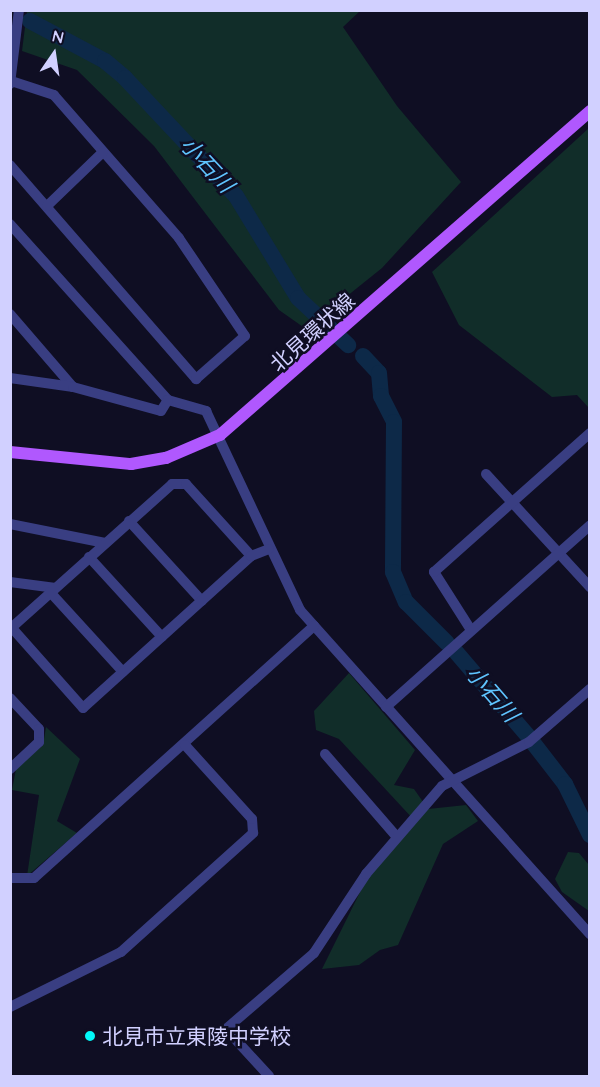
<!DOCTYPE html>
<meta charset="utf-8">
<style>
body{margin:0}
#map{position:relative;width:600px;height:1087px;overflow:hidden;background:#0f0e23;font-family:Quicksand,"Noto Sans JP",sans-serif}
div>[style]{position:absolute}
.green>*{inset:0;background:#112d29}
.river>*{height:16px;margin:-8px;padding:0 8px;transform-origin:8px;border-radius:8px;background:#0d2948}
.minor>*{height:10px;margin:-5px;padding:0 5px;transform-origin:5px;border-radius:5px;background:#393e82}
.major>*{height:12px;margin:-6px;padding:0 6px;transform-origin:6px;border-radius:6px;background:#b058fe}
.dots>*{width:16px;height:16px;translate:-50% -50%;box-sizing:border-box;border:3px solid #0f0e23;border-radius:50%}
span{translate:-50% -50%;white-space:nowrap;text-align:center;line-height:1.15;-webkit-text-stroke:5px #0f0e23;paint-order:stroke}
.street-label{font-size:21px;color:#d1d0ff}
.poi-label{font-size:21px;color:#d1d0ff}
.left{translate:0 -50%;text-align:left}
.water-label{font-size:22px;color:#5fc4fe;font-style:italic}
.frame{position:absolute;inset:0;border:12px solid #d1d0ff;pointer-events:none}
.north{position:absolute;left:24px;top:24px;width:60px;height:60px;-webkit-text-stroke:4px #0f0e23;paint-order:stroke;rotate:13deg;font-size:16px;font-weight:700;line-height:24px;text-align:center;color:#d1d0ff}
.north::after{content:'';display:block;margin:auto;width:21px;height:27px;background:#d1d0ff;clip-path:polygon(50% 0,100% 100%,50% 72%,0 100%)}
</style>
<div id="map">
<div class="green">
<i style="clip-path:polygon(27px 11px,360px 11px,343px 27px,397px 106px,461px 182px,382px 268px,306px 329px,279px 310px,154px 146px,77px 70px,22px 51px)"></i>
<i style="clip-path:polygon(589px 128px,589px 408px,577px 395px,552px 397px,459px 325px,432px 272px)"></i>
<i style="clip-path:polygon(349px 673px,415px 750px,394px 785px,414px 789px,428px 809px,466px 805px,478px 821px,443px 844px,398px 945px,380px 950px,359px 965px,322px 969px,368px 876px,414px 820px,339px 739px,316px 730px,314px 711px)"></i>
<i style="clip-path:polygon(46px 727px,80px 759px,57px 821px,77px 833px,27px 876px,39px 795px,12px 790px,16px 769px,43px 745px)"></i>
<i style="clip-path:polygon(568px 852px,579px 853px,589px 865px,589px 911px,562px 892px,555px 879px)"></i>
</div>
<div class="river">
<i style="left:30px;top:21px;width:85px;rotate:28.1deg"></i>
<i style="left:105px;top:61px;width:26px;rotate:40deg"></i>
<i style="left:125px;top:78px;width:162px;rotate:46.8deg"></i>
<i style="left:236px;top:196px;width:119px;rotate:58.7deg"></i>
<i style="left:298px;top:298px;width:69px;rotate:43.2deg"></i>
<i style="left:363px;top:356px;width:23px;rotate:47deg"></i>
<i style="left:379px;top:373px;width:23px;rotate:85deg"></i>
<i style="left:381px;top:396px;width:29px;rotate:63deg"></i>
<i style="left:394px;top:422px;width:150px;rotate:90.4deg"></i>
<i style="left:393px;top:572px;width:33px;rotate:67deg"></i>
<i style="left:406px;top:602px;width:58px;rotate:45deg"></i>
<i style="left:456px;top:652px;width:111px;rotate:49.4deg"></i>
<i style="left:534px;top:744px;width:51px;rotate:52.2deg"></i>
<i style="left:565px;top:784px;width:57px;rotate:63.9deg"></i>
</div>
<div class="minor">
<i style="left:10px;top:84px;width:75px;rotate:-83.1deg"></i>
<i style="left:10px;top:165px;width:284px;rotate:49deg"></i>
<i style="left:196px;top:379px;width:65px;rotate:-41.3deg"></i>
<i style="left:245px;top:336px;width:118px;rotate:-124deg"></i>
<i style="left:179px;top:238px;width:190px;rotate:-131.2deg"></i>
<i style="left:54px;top:95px;width:45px;rotate:-162deg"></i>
<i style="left:47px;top:206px;width:78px;rotate:-44deg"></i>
<i style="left:10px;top:224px;width:237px;rotate:48.1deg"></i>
<i style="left:168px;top:400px;width:40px;rotate:16deg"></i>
<i style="left:206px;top:411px;width:220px;rotate:64.7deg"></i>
<i style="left:300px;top:610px;width:435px;rotate:48.2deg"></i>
<i style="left:10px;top:314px;width:96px;rotate:49.2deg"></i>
<i style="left:10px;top:378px;width:64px;rotate:8.1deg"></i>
<i style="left:73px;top:387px;width:91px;rotate:15.3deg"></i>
<i style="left:161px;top:411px;width:13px;rotate:-58deg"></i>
<i style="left:486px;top:474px;width:154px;rotate:47.4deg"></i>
<i style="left:129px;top:521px;width:108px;rotate:47.6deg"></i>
<i style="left:10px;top:524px;width:97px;rotate:11.3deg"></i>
<i style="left:89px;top:557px;width:108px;rotate:47.6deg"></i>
<i style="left:10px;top:582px;width:46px;rotate:7.4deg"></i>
<i style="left:50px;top:592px;width:108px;rotate:47.6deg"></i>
<i style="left:12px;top:628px;width:107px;rotate:48.4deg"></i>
<i style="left:83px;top:708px;width:227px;rotate:-42.1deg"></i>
<i style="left:10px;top:629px;width:217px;rotate:-41.8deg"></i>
<i style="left:172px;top:484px;width:14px"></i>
<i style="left:186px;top:484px;width:97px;rotate:47.9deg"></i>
<i style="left:251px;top:556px;width:19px;rotate:-21deg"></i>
<i style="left:471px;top:630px;width:69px;rotate:-122.5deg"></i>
<i style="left:434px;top:572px;width:209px;rotate:-41.7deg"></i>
<i style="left:10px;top:698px;width:42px;rotate:46.9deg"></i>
<i style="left:39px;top:729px;width:13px;rotate:90deg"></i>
<i style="left:39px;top:742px;width:40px;rotate:137deg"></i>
<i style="left:386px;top:707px;width:273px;rotate:-41.7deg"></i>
<i style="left:325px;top:754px;width:110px;rotate:49.1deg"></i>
<i style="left:10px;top:878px;width:24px"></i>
<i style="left:34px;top:878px;width:377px;rotate:-42deg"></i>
<i style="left:10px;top:1007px;width:124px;rotate:-26.4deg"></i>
<i style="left:121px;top:952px;width:178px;rotate:-42deg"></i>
<i style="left:253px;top:833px;width:14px;rotate:-94deg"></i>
<i style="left:252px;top:819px;width:100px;rotate:-132.2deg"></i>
<i style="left:269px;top:1076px;width:64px;rotate:-132.5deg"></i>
<i style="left:226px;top:1029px;width:116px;rotate:-40.8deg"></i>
<i style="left:314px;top:953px;width:95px;rotate:-56.6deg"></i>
<i style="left:366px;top:874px;width:116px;rotate:-49.2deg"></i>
<i style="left:442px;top:786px;width:97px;rotate:-26.8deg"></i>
<i style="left:529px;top:742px;width:81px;rotate:-41deg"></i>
</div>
<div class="major">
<i style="left:10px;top:452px;width:122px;rotate:5.7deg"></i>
<i style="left:131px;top:464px;width:36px;rotate:-10deg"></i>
<i style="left:166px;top:458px;width:59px;rotate:-23.1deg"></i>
<i style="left:220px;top:435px;width:492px;rotate:-41.2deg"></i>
</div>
<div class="dots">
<i style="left:90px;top:1036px;background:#02f8f9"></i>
</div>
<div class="street-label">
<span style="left:312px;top:332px;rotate:-42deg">北見環状線</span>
</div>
<div class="poi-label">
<span class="left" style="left:102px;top:1036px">北見市立東陵中学校</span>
</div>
<div class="water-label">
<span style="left:207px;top:165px;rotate:47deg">小石川</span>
<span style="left:492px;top:694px;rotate:49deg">小石川</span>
</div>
<div class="frame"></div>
<div class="north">N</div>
</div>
